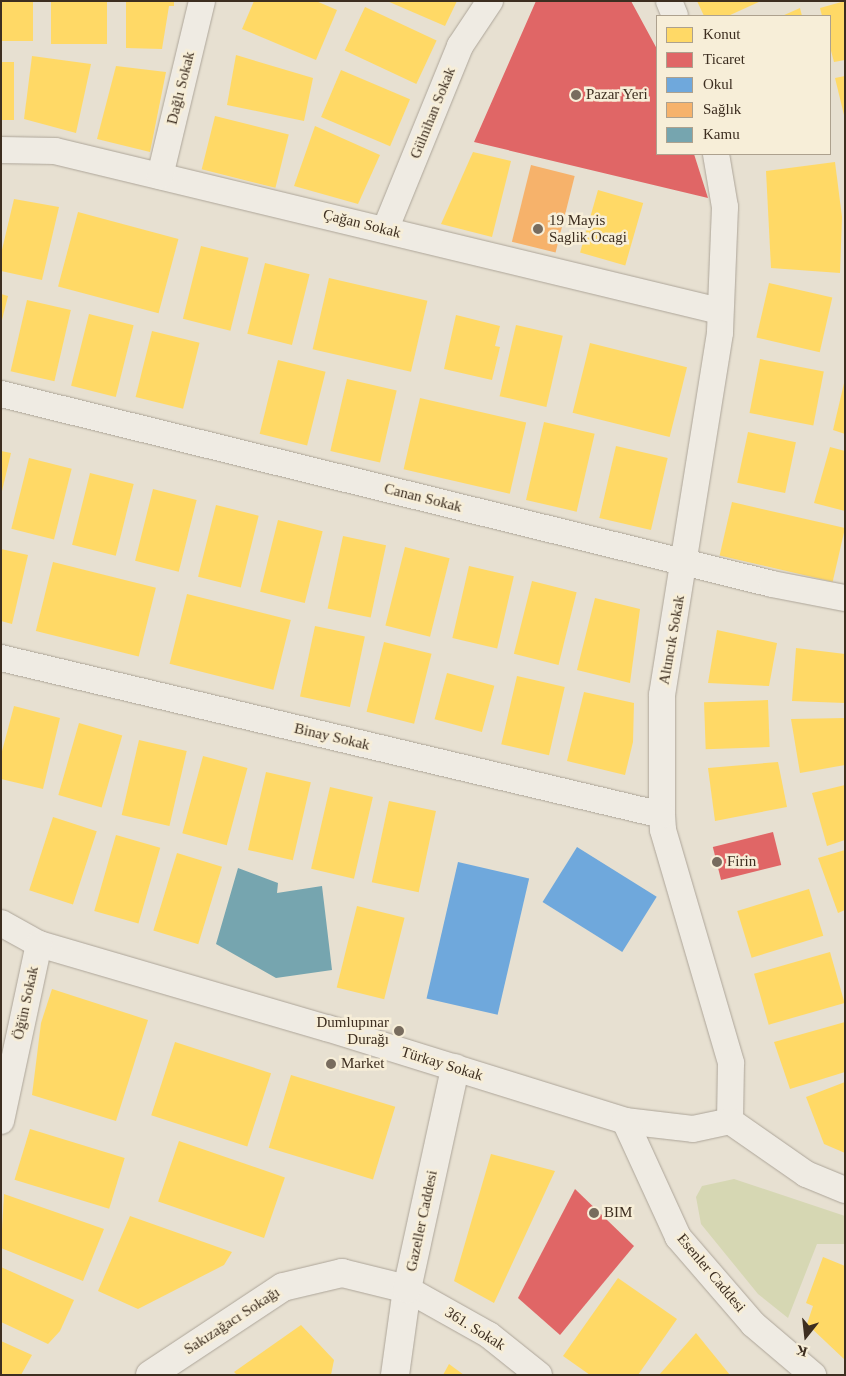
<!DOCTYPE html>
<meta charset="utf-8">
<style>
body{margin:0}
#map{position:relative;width:846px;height:1376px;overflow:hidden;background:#e7e0d1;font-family:Georgia,serif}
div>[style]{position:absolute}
.green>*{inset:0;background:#d6d7b3}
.homes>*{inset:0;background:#ffd966;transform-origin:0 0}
.shops>*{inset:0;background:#e06666;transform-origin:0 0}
.schools>*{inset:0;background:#6fa8dc;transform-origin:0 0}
.health>*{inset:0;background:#f6b26b;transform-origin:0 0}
.public>*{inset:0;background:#76a5af}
.roads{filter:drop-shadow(0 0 1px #ada599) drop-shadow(0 0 1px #ada599)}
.street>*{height:26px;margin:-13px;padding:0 13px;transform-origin:13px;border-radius:13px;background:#efebe3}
.secondary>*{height:28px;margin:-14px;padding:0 14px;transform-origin:14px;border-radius:14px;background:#efebe3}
.dots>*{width:14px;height:14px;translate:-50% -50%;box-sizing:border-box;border:2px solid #f7eed8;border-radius:50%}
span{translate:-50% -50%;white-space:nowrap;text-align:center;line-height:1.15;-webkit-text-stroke:5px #f7eed8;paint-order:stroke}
.street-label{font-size:15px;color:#3d2e20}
.poi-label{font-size:15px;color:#3d2e20}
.left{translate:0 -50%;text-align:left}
.right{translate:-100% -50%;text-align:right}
.frame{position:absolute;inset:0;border:2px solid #3d2e20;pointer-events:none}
.legend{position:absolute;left:656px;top:15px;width:175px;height:140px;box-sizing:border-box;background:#f7eed8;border:1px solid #ada18e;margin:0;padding:6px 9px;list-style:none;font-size:15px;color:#3d2e20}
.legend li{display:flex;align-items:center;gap:10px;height:25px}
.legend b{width:25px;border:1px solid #ada18e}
.north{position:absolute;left:781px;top:1311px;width:50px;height:50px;-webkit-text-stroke:4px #f7eed8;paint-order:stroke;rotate:196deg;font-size:14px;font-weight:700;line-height:20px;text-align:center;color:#3d2e20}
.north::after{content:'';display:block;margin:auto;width:18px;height:22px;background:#3d2e20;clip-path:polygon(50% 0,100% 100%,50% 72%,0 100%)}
</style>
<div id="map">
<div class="green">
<i style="clip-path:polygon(734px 1179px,845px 1216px,845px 1244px,817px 1244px,788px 1318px,758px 1294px,701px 1224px,696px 1197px,702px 1186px)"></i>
</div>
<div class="homes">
<i style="left:1px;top:1px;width:32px;height:40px"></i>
<i style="left:51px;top:1px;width:56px;height:43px"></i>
<i style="clip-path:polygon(126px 1px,174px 1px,174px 6px,169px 6px,162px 49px,126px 48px)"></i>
<i style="clip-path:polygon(254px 1px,316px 1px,337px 10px,316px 60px,242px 29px)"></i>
<i style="clip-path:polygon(387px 1px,457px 1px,445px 26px)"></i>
<i style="clip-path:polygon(697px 1px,761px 1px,728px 16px,704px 16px)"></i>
<i style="clip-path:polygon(845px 1px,845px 60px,834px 62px,830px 47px,830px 16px,822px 16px,820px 8px)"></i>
<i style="left:365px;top:7px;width:79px;height:48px;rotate:25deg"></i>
<i style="clip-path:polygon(800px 8px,802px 16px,782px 16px)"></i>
<i style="clip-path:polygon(236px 55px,313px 78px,304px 121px,227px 105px)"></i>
<i style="clip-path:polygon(32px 56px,91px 64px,76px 133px,24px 119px)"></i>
<i style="left:1px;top:62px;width:13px;height:58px"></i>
<i style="clip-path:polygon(116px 66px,166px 72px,150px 152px,97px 139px)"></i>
<i style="left:341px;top:70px;width:75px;height:51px;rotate:23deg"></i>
<i style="clip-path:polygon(845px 76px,845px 114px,844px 115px,835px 78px)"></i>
<i style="left:215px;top:116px;width:76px;height:55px;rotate:14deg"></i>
<i style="clip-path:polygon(315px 126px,380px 155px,358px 204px,294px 186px)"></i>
<i style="clip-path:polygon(473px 152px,511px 161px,492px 237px,441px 224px)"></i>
<i style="clip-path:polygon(835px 162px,842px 217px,840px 273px,771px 268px,766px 171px)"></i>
<i style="left:598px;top:190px;width:47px;height:65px;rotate:16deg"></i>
<i style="clip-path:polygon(14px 199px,59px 207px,42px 280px,1px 271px,1px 254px)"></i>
<i style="left:78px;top:212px;width:104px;height:77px;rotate:15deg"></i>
<i style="left:201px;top:246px;width:49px;height:75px;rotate:14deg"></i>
<i style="left:265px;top:263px;width:46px;height:73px;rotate:14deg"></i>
<i style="left:329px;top:278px;width:101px;height:73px;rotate:13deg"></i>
<i style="left:769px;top:283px;width:65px;height:56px;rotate:13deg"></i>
<i style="clip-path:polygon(1px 294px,8px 296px,2px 320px,1px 320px)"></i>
<i style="left:27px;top:300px;width:45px;height:73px;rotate:13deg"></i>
<i style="left:89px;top:314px;width:46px;height:74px;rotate:14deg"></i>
<i style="clip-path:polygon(456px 315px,500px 326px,495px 346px,500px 347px,492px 380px,444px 369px)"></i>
<i style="left:516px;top:325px;width:48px;height:73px;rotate:13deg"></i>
<i style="left:152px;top:331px;width:49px;height:68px;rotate:14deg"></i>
<i style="left:590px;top:343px;width:100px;height:72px;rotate:14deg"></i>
<i style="left:760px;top:359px;width:65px;height:55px;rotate:11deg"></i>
<i style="left:278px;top:360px;width:49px;height:76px;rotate:14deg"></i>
<i style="left:347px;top:379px;width:51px;height:74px;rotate:13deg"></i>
<i style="clip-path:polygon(845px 379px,845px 434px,833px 430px)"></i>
<i style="left:420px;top:398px;width:109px;height:73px;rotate:13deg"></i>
<i style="left:544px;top:422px;width:52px;height:80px;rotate:13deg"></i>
<i style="left:748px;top:432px;width:49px;height:52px;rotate:12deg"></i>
<i style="left:616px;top:446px;width:53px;height:74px;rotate:13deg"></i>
<i style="clip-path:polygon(830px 447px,845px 451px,845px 511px,814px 503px)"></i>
<i style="clip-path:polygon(1px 451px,11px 453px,2px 491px,1px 491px)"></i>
<i style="left:29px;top:458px;width:44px;height:73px;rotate:14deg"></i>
<i style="left:90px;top:473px;width:45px;height:74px;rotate:14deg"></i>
<i style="left:153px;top:489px;width:45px;height:74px;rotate:14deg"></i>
<i style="left:732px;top:502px;width:116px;height:55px;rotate:13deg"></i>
<i style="left:216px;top:505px;width:44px;height:74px;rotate:14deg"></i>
<i style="left:278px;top:520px;width:46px;height:74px;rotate:14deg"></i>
<i style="left:343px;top:536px;width:44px;height:74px;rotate:12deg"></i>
<i style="left:405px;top:547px;width:46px;height:81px;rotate:14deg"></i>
<i style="clip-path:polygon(1px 549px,28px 555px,12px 624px,1px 621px)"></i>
<i style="left:53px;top:562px;width:106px;height:71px;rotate:14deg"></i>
<i style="left:469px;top:566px;width:46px;height:74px;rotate:13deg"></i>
<i style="left:532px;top:581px;width:46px;height:75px;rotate:14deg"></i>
<i style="left:187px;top:594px;width:107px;height:72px;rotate:14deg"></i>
<i style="clip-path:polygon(595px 598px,640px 609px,630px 683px,577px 670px)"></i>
<i style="left:315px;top:626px;width:51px;height:72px;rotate:12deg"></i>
<i style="clip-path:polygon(717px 630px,777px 643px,769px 686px,708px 683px)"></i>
<i style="left:384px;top:642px;width:49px;height:72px;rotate:14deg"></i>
<i style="clip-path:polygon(796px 648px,845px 654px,845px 703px,792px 701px)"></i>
<i style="left:447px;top:673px;width:49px;height:48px;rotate:15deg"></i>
<i style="left:517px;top:676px;width:49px;height:70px;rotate:13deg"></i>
<i style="clip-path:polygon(584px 692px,634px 703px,633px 742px,625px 775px,567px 761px)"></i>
<i style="left:768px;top:700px;width:47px;height:64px;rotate:88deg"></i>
<i style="clip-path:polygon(14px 706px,60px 718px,43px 789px,1px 779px,1px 755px)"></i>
<i style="clip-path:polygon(845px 718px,845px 765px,800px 773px,791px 719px)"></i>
<i style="left:79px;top:723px;width:45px;height:75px;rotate:16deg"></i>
<i style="left:139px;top:740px;width:49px;height:77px;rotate:13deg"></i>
<i style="left:203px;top:756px;width:46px;height:80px;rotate:15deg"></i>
<i style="clip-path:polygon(778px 762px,787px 807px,715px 821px,708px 768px)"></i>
<i style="left:266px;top:772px;width:46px;height:80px;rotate:13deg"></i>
<i style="clip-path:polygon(845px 785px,845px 840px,827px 846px,812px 793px)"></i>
<i style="left:330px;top:787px;width:44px;height:84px;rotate:13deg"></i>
<i style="left:389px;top:801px;width:48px;height:83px;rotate:12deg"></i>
<i style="left:53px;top:817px;width:46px;height:77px;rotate:18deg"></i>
<i style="left:116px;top:835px;width:46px;height:79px;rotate:16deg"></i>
<i style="clip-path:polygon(845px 850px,845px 910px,838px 913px,818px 858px)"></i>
<i style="left:177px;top:853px;width:47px;height:81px;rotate:17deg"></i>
<i style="left:809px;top:889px;width:49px;height:75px;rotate:73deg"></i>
<i style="left:357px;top:906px;width:49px;height:84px;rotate:14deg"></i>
<i style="left:830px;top:952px;width:53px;height:79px;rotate:74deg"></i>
<i style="clip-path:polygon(52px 989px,148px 1020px,116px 1121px,32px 1095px,41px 1023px)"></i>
<i style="clip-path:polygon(845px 1022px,845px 1072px,790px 1089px,774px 1042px)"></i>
<i style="left:175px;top:1042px;width:101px;height:77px;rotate:18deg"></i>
<i style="left:291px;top:1075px;width:109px;height:76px;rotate:17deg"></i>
<i style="clip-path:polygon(845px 1082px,845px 1153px,824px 1144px,806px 1097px)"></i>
<i style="left:30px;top:1129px;width:99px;height:53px;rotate:17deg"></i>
<i style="left:179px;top:1141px;width:112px;height:64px;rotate:19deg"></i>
<i style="clip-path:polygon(491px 1154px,555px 1171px,494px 1303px,454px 1281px)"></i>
<i style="clip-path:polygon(4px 1194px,104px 1229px,83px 1281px,1px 1248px)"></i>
<i style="clip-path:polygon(130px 1216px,232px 1252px,224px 1265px,138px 1309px,98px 1291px)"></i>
<i style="clip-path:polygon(823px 1257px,845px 1266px,845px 1360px,807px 1324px,813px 1306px,806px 1303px)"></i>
<i style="clip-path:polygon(1px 1267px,74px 1300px,60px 1331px,48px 1344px,1px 1322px)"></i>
<i style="clip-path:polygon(618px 1278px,677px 1319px,638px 1375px,590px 1375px,563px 1356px)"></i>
<i style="clip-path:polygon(301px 1325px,334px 1360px,331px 1375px,237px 1375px,234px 1372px)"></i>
<i style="clip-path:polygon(696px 1333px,730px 1375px,659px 1375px)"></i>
<i style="clip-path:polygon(1px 1341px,32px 1355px,21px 1375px,1px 1375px)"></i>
<i style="clip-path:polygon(449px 1364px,464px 1375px,443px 1375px)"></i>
</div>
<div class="shops">
<i style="clip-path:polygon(536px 1px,631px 1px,657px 49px,657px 154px,694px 154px,708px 198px,474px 142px)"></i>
<i style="left:773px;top:832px;width:34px;height:62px;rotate:76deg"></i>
<i style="clip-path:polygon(575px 1189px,634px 1246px,560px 1335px,518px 1298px)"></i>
</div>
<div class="schools">
<i style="left:577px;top:847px;width:94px;height:65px;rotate:32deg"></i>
<i style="left:458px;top:862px;width:73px;height:140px;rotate:13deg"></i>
</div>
<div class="health">
<i style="left:531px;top:165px;width:45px;height:79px;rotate:14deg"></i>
</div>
<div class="public">
<i style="clip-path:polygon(238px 868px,278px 883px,277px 893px,322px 886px,332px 970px,276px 978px,216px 944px)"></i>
</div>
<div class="roads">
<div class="street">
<i style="left:669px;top:1px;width:16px;rotate:68deg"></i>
<i style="left:1px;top:150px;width:54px;rotate:1.1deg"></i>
<i style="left:55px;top:151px;width:684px;rotate:13.53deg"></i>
<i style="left:716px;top:154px;width:54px;rotate:80.4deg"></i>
<i style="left:725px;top:207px;width:126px;rotate:92.3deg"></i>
<i style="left:720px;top:333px;width:367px;rotate:99.1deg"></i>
<i style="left:662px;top:695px;width:120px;rotate:90deg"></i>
<i style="left:662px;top:815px;width:15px;rotate:86deg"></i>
<i style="left:663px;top:830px;width:243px;rotate:73.7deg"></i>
<i style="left:731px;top:1063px;width:58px;rotate:91deg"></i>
<i style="left:160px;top:176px;width:180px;rotate:-76.5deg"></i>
<i style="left:385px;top:230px;width:199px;rotate:-67.8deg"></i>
<i style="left:460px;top:46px;width:54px;rotate:-56.3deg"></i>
<i style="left:1px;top:394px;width:794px;rotate:13.84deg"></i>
<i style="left:772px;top:584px;width:74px;rotate:10.9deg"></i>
<i style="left:1px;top:658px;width:679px;rotate:13.36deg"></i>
<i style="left:1px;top:923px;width:43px;rotate:28.9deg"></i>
<i style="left:39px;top:944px;width:300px;rotate:16.3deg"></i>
<i style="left:327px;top:1028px;width:312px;rotate:17.3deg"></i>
<i style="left:625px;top:1121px;width:68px;rotate:6.7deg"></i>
<i style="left:693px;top:1129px;width:38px;rotate:-12deg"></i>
<i style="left:730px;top:1121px;width:93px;rotate:34.9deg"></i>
<i style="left:806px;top:1174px;width:42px;rotate:22.3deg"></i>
<i style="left:1px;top:1121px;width:181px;rotate:-77.9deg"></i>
<i style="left:625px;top:1121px;width:128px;rotate:65.4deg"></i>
<i style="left:678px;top:1237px;width:115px;rotate:49.2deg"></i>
<i style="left:753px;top:1324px;width:79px;rotate:40.4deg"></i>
<i style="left:407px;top:1289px;width:94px;rotate:29.3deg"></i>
<i style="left:489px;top:1335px;width:64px;rotate:38.7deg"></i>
</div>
<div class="secondary">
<i style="left:150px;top:1375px;width:159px;rotate:-33.5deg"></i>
<i style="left:283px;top:1287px;width:61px;rotate:-13.3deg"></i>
<i style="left:342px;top:1273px;width:67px;rotate:13.8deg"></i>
<i style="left:395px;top:1375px;width:87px;rotate:-82.1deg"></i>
<i style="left:407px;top:1289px;width:226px;rotate:-77.7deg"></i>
</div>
</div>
<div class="dots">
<i style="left:576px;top:95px;background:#786c5e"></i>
<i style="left:538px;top:229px;background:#786c5e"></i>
<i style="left:717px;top:862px;background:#786c5e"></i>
<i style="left:399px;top:1031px;background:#786c5e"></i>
<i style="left:331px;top:1064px;background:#786c5e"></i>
<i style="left:594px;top:1213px;background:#786c5e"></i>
</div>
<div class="street-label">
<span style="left:181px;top:88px;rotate:-76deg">Dağlı Sokak</span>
<span style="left:433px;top:113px;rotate:-68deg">Gülnihan Sokak</span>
<span style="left:362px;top:224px;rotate:14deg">Çağan Sokak</span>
<span style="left:423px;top:498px;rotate:14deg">Canan Sokak</span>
<span style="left:672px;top:640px;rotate:-80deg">Altıncık Sokak</span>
<span style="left:332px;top:737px;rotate:13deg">Binay Sokak</span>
<span style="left:26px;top:1003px;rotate:-78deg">Öğün Sokak</span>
<span style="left:442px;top:1064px;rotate:17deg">Türkay Sokak</span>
<span style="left:422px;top:1221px;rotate:-78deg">Gazeller Caddesi</span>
<span style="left:711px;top:1273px;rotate:50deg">Esenler Caddesi</span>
<span style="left:232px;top:1321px;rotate:-33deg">Sakızağacı Sokağı</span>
<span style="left:475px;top:1329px;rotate:32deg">361. Sokak</span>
</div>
<div class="poi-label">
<span class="left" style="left:586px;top:95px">Pazar Yeri</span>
<span class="left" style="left:549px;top:229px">19 Mayis<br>Saglik Ocagi</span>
<span class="left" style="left:727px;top:862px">Firin</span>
<span class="right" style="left:389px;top:1031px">Dumlupınar<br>Durağı</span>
<span class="left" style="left:341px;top:1064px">Market</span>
<span class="left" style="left:604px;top:1213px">BIM</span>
</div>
<div class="frame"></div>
<ul class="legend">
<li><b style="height:14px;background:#ffd966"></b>Konut</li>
<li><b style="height:14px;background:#e06666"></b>Ticaret</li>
<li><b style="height:14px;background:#6fa8dc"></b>Okul</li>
<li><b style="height:14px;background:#f6b26b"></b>Sağlık</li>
<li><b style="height:14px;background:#76a5af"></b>Kamu</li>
</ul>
<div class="north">K</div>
</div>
